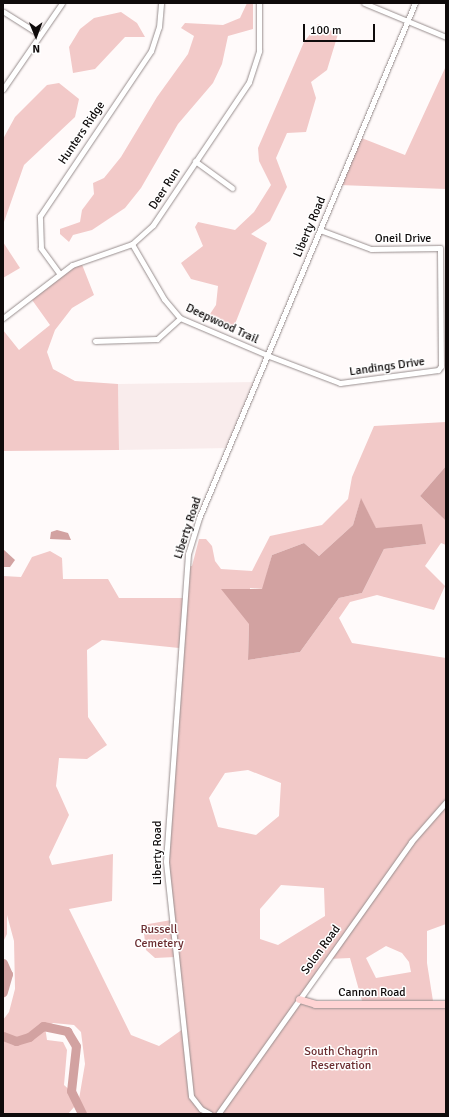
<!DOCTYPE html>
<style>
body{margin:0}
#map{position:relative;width:449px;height:1117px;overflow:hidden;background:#fffafa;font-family:Signika,sans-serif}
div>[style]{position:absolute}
.built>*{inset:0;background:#f9ecec}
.green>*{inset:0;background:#f2c9c8}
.water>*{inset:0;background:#d2a2a1}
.river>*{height:9px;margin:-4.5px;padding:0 4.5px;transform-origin:4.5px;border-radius:4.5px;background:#d2a2a1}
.roads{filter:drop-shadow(0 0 1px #988e8e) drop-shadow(0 0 1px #988e8e)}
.minor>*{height:5px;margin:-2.5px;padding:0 2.5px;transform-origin:2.5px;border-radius:2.5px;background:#fff}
.major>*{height:7px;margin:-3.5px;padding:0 3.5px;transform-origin:3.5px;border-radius:3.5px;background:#ffd4d4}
span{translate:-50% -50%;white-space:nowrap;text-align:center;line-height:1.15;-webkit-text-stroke:3px #fff;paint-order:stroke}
.street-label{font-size:12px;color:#0f0b0b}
.park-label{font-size:12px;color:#6b2e31}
.frame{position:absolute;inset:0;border:4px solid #0f0b0b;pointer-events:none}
.north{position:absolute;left:16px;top:16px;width:40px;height:40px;-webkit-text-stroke:3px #fff;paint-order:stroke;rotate:179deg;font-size:11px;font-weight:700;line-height:16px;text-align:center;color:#0f0b0b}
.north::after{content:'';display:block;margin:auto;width:14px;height:18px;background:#0f0b0b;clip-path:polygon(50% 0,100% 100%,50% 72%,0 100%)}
.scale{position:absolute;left:303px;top:24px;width:72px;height:18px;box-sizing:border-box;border:2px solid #0f0b0b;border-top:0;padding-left:5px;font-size:12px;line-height:14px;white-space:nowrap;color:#0f0b0b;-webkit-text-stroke:3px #fff;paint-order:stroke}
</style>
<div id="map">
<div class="built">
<i style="clip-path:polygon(256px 382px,229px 448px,119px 450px,118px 384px)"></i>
</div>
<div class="green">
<i style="clip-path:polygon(247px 3px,253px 3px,253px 29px,228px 36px,222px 64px,213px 83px,178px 124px,141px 188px,125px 208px,92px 230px,73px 235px,69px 242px,60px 234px,60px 229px,80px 222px,82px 210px,94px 194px,93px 183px,104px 178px,121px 157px,157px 97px,188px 54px,194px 36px,181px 28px,185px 23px,223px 25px,240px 18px)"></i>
<i style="clip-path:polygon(121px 12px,137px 23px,145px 37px,125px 37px,95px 69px,73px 73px,69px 47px,80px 29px,94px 18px)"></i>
<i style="clip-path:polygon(318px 24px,338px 34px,327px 70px,311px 82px,316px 98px,306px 132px,287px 133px,276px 158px,287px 187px,270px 221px,251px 234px,267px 243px,233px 329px,206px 320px,216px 305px,218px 286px,191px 279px,181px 263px,203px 246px,195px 227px,198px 222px,235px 230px,254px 212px,271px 185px,259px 161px,258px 148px,304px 42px)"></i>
<i style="clip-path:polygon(446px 66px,446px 189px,339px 185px,359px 137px,405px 155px)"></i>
<i style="clip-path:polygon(59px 83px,79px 99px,75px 117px,24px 165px,4px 222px,3px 241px,3px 139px,15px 117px,47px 85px)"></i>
<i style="clip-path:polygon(3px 242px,20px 268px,3px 278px)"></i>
<i style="clip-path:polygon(81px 262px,94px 295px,72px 308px,55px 330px,47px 352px,53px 369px,75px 381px,118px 384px,119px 450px,3px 451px,3px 330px,19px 350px,50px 325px,30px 297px)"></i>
<i style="clip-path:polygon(evenodd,446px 422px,446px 466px,420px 496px,446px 521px,446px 545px,441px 543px,425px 566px,445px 586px,434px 610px,377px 595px,350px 602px,339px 618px,352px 643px,446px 658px,446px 924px,427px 931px,427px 963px,433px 1001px,362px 1001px,350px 958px,328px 959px,299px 999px,315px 1004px,446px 1004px,446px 1114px,85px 1114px,79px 1099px,85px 1064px,81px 1032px,74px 1025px,53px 1023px,45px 1027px,47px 1040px,63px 1042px,67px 1050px,64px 1085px,73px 1093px,75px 1106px,68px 1114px,3px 1114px,3px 1020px,9px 1012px,15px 989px,14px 941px,7px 915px,7px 934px,3px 942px,3px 576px,21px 577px,32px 557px,50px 551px,62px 558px,63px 579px,108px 579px,119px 598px,183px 598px,186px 566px,192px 566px,199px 539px,206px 539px,212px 546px,215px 561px,221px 569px,252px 571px,270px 536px,322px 525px,348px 499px,352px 477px,374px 426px,446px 422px,361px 499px,376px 529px,426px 544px,384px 549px,362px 593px,339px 598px,300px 652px,248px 660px,250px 588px,263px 589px,272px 555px,304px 543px,319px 556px,353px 525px,361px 499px,446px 422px,102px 640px,179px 648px,166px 861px,171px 920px,143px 925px,146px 950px,155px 958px,175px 957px,183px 1029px,159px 1046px,131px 1035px,69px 909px,112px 901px,113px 854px,52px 865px,49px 857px,69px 815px,56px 786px,59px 758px,87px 759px,107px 745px,88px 717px,87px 650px,102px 640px,446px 422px,248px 770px,281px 783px,279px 816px,256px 835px,218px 827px,209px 798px,225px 773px,248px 770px,446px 422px,281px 885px,324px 888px,325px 916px,278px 945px,260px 939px,260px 909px,281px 885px,446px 422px,386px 946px,402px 953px,409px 962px,411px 972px,376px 978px,366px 958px,386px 946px)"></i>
</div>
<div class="water">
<i style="clip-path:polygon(446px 466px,446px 521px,420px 496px)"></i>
<i style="clip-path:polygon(361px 498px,376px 528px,422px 524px,426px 544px,384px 549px,362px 593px,339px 598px,300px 652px,248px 660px,249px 624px,221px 589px,262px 589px,272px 555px,304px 543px,319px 556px,353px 525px)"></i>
<i style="clip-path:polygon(57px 530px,68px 533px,71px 540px,50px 539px,51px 532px)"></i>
<i style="clip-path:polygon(3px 549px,15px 560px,10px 567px,3px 567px)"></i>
</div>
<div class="river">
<i style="left:3px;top:963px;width:12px;rotate:66deg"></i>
<i style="left:8px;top:974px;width:19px;rotate:106deg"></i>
<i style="left:3px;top:1036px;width:14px;rotate:21deg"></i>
<i style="left:16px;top:1041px;width:14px;rotate:-17deg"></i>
<i style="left:29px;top:1037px;width:18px;rotate:-38deg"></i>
<i style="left:43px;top:1026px;width:25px;rotate:12deg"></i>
<i style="left:67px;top:1031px;width:17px;rotate:59deg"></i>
<i style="left:76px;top:1046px;width:45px;rotate:96.3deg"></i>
<i style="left:71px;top:1091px;width:25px;rotate:64deg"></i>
</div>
<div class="roads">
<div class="minor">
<i style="left:364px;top:3px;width:89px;rotate:22.5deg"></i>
<i style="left:4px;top:12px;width:41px;rotate:32.2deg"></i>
<i style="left:3px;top:89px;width:104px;rotate:-55.5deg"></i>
<i style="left:195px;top:161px;width:46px;rotate:36.1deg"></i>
<i style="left:132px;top:244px;width:64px;rotate:59.8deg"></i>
<i style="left:164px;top:299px;width:25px;rotate:50deg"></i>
<i style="left:180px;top:318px;width:97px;rotate:23.1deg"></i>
<i style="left:269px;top:356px;width:76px;rotate:20.8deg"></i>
<i style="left:340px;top:383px;width:99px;rotate:-7.6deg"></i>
<i style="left:438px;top:370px;width:5px;rotate:-53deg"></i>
<i style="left:441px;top:366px;width:118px;rotate:-90.5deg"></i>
<i style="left:440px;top:248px;width:69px;rotate:179.2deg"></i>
<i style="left:371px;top:249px;width:54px;rotate:-159.6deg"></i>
<i style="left:59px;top:273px;width:31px;rotate:-126deg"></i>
<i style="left:41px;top:248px;width:32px;rotate:-92deg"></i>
<i style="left:40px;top:216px;width:199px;rotate:-56.1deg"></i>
<i style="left:151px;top:51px;width:25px;rotate:-72deg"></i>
<i style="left:159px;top:27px;width:24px;rotate:-85deg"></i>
<i style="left:3px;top:318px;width:87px;rotate:-37.5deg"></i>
<i style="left:72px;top:265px;width:64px;rotate:-19.3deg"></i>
<i style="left:132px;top:244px;width:28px;rotate:-42deg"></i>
<i style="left:153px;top:225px;width:172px;rotate:-56.1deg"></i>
<i style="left:249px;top:82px;width:33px;rotate:-72deg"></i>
<i style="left:259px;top:51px;width:48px;rotate:-90deg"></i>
<i style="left:95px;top:341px;width:62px;rotate:-1.8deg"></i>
<i style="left:157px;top:339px;width:31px;rotate:-42deg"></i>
<i style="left:210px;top:1114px;width:10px;rotate:-151deg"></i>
<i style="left:201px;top:1109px;width:16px;rotate:-128deg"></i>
<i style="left:191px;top:1096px;width:236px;rotate:-96.1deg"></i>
<i style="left:166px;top:861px;width:308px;rotate:-85.9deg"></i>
<i style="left:188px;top:554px;width:38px;rotate:-73deg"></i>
<i style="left:199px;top:518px;width:558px;rotate:-67.25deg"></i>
<i style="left:218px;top:1114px;width:334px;rotate:-54.6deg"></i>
<i style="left:411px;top:842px;width:53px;rotate:-48.8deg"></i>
</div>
<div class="major">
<i style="left:299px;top:999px;width:17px;rotate:17deg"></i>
<i style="left:315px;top:1004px;width:131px"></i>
</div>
</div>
<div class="street-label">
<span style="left:82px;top:133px;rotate:-56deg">Hunters Ridge</span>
<span style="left:165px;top:189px;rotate:-57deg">Deer Run</span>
<span style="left:310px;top:227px;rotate:-67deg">Liberty Road</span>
<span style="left:403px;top:239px">Oneil Drive</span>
<span style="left:222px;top:324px;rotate:25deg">Deepwood Trail</span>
<span style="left:387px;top:367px;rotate:-8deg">Landings Drive</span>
<span style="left:188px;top:528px;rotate:-72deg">Liberty Road</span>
<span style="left:158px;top:853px;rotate:-90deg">Liberty Road</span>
<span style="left:321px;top:950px;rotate:-54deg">Solon Road</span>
<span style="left:372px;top:993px">Cannon Road</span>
</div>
<div class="park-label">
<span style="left:159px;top:937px">Russell<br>Cemetery</span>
<span style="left:341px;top:1059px">South Chagrin<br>Reservation</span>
</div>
<div class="frame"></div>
<div class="north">N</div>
<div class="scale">100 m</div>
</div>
